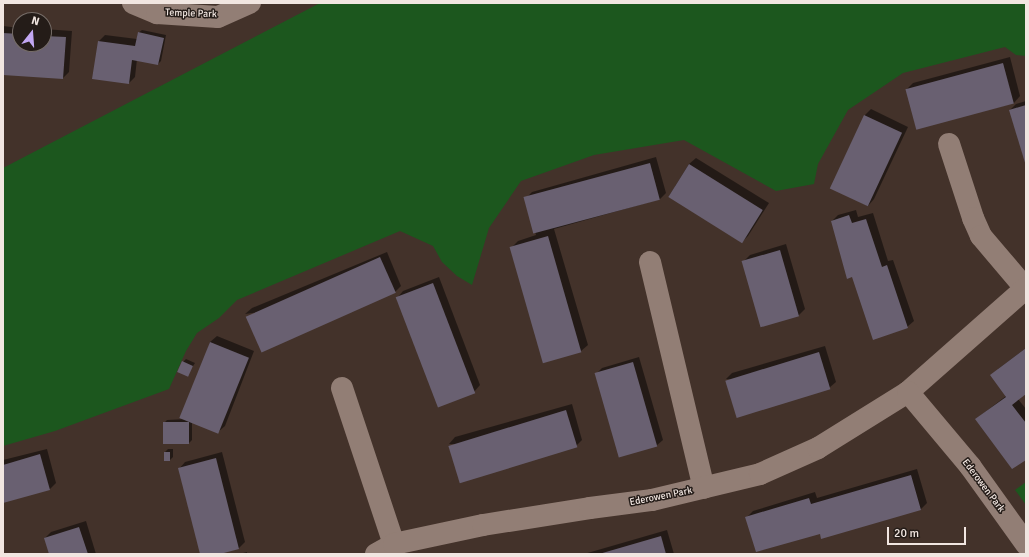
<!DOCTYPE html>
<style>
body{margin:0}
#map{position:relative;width:1029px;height:557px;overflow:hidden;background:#43322a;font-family:Signika,sans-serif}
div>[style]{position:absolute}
.green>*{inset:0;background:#1c571e}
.shadow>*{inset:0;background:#0007}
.building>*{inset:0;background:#696071;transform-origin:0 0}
.minor>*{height:22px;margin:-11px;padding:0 11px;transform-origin:11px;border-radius:11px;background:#927e75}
span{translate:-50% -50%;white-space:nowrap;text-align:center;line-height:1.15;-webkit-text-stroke:3px #241c18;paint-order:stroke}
.street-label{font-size:10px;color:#f1e6e1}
.frame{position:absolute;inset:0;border:4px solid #f1e6e1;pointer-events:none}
.north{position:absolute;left:12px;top:12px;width:40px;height:40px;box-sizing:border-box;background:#241c18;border:1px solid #766d68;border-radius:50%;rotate:17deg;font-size:11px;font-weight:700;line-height:16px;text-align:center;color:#f1e6e1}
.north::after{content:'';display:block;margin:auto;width:14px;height:18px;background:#c2a7f2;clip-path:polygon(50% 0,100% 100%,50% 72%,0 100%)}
.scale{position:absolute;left:887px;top:527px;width:79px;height:18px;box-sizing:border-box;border:2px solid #f1e6e1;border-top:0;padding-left:5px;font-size:12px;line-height:14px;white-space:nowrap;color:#f1e6e1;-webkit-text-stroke:3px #241c18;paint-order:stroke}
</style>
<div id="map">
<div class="green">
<i style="clip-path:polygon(320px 3px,1026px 3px,1026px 56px,1016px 55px,1005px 47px,903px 73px,848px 110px,818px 164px,814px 184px,776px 191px,684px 140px,594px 155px,521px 181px,489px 228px,472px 285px,457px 276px,442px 262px,433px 246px,400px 231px,237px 300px,219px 318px,197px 333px,186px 351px,169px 389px,55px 431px,3px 446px,3px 168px)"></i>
<i style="clip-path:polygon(1026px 482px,1026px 505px,1015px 490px)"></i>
</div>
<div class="shadow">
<i style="clip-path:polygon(3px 26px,20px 28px,20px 44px,44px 44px,44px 29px,72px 31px,69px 72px,63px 78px,3px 74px)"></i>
<i style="clip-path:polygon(142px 30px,166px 35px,161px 61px,158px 64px,137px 59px,135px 77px,129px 83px,93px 78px,99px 41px,105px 35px,137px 39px,138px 33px)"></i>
<i style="clip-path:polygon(1010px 57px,1020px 96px,1014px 103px,917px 128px,907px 89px,913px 83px)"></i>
<i style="clip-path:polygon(1026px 101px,1026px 164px,1010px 110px,1016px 104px)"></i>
<i style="clip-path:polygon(871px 109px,908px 127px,874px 199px,868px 206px,831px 188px,865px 115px)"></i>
<i style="clip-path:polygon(656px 157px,666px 193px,660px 199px,554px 229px,588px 345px,581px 351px,512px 247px,518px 241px,536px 235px,526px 198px,532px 192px)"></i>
<i style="clip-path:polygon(696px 158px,769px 203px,748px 236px,742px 242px,669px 196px,689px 164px)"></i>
<i style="clip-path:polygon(856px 210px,858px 217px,873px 213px,888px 261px,893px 260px,914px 321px,907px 327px,853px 275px,832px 221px,838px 215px)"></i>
<i style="clip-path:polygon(786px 244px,805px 309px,799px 315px,762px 325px,744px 261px,750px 255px)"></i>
<i style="clip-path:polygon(387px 252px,401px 286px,395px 292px,245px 314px,252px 308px)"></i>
<i style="clip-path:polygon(439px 277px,480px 385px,474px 392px,397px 298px,403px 291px)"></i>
<i style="clip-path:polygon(217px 336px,254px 351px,225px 426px,218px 432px,192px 422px,192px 440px,189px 443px,164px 423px,167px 420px,186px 419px,210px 342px)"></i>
<i style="clip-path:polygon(825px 346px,836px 382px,829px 388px,726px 379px,732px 373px)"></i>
<i style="clip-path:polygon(1026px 348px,1026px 393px,1018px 399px,1026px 409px,1026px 459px,976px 419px,1006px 396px,998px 369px)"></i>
<i style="clip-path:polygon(639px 357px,663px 440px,656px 446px,596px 374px,602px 368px)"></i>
<i style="clip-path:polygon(186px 359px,195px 363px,187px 375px,183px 362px)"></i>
<i style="clip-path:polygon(572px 404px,582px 440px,576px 446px,449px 444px,455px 437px)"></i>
<i style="clip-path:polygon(47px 449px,56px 483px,50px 489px,3px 502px,3px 460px)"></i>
<i style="clip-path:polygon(168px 449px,173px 449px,173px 457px,170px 460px,165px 452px)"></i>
<i style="clip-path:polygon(222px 452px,245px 542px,239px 548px,216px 554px,201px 554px,179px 469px,185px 462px)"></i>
<i style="clip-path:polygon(917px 469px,927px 503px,921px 509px,822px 537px,820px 533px,747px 517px,753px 511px,815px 492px,817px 498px)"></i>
<i style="clip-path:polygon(86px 521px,96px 554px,50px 554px,45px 538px,51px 532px)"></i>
<i style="clip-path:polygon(667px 530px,674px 554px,584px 554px)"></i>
<i style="clip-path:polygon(247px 552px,247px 554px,239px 554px)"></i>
</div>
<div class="building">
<i style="clip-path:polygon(138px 32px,164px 38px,158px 65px,132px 60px,129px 84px,92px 79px,98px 41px,135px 46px)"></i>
<i style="clip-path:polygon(3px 33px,20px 34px,20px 44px,44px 44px,44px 36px,66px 37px,63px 79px,3px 75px)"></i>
<i style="left:1003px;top:63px;width:42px;height:101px;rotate:75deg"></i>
<i style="clip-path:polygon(1026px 105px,1026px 166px,1009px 110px)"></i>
<i style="left:864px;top:115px;width:42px;height:81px;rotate:25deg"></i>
<i style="left:650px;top:163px;width:38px;height:131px;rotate:75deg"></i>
<i style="left:689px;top:164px;width:87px;height:39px;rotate:32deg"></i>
<i style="clip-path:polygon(849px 215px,852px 223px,866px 219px,882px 267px,887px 265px,908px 328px,873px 340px,852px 277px,847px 279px,831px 221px)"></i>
<i style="left:548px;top:236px;width:121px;height:40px;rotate:74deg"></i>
<i style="left:780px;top:250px;width:69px;height:40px;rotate:74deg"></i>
<i style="left:380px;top:257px;width:39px;height:147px;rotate:66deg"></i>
<i style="left:433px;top:283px;width:118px;height:40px;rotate:69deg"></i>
<i style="left:210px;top:342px;width:42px;height:82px;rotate:22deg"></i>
<i style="clip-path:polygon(1026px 348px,1026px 394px,1012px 405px,1026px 423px,1026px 460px,1012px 469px,975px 419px,1006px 397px,990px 375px)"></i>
<i style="left:819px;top:352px;width:39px;height:98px;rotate:73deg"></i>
<i style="left:182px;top:361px;width:12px;height:12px;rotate:24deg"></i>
<i style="left:633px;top:362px;width:88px;height:40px;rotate:74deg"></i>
<i style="left:566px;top:410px;width:39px;height:123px;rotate:73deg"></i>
<i style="left:163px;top:422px;width:26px;height:22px"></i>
<i style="left:164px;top:452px;width:6px;height:9px"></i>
<i style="clip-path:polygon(40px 454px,50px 490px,3px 503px,3px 465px)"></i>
<i style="clip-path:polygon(216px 458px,239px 549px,220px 554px,200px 554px,178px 468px)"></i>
<i style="clip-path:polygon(911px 475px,921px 510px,821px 539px,820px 534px,756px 552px,745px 517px,809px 498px,811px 504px)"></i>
<i style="clip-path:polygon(79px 527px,88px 554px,49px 554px,44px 538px)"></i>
<i style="clip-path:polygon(661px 536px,666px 554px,599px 554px)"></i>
</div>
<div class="minor">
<i style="left:133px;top:3px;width:26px;rotate:23deg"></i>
<i style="left:157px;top:13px;width:61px;rotate:3.8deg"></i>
<i style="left:218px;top:17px;width:35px;rotate:-24deg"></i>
<i style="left:949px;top:144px;width:78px;rotate:72deg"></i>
<i style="left:973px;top:218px;width:20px;rotate:66deg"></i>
<i style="left:981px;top:236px;width:70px;rotate:49.7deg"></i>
<i style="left:650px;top:262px;width:232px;rotate:76.6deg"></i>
<i style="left:342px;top:388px;width:164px;rotate:71.6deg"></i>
<i style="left:908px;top:392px;width:157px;rotate:-41.4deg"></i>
<i style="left:376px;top:554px;width:21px;rotate:-29deg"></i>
<i style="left:394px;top:544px;width:91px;rotate:-12.1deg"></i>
<i style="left:483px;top:525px;width:108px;rotate:-9deg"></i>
<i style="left:590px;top:508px;width:63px;rotate:-7.4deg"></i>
<i style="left:652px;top:500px;width:111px;rotate:-13.5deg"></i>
<i style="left:760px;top:474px;width:64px;rotate:-24.1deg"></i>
<i style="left:818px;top:448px;width:106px;rotate:-31.9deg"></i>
<i style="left:908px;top:392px;width:97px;rotate:50deg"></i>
<i style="left:970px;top:466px;width:96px;rotate:54.3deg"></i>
</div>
<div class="street-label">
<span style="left:191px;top:14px;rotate:2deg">Temple Park</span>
<span style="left:983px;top:486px;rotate:53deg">Ederowen Park</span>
<span style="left:661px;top:497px;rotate:-11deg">Ederowen Park</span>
</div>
<div class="frame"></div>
<div class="north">N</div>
<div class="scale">20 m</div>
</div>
